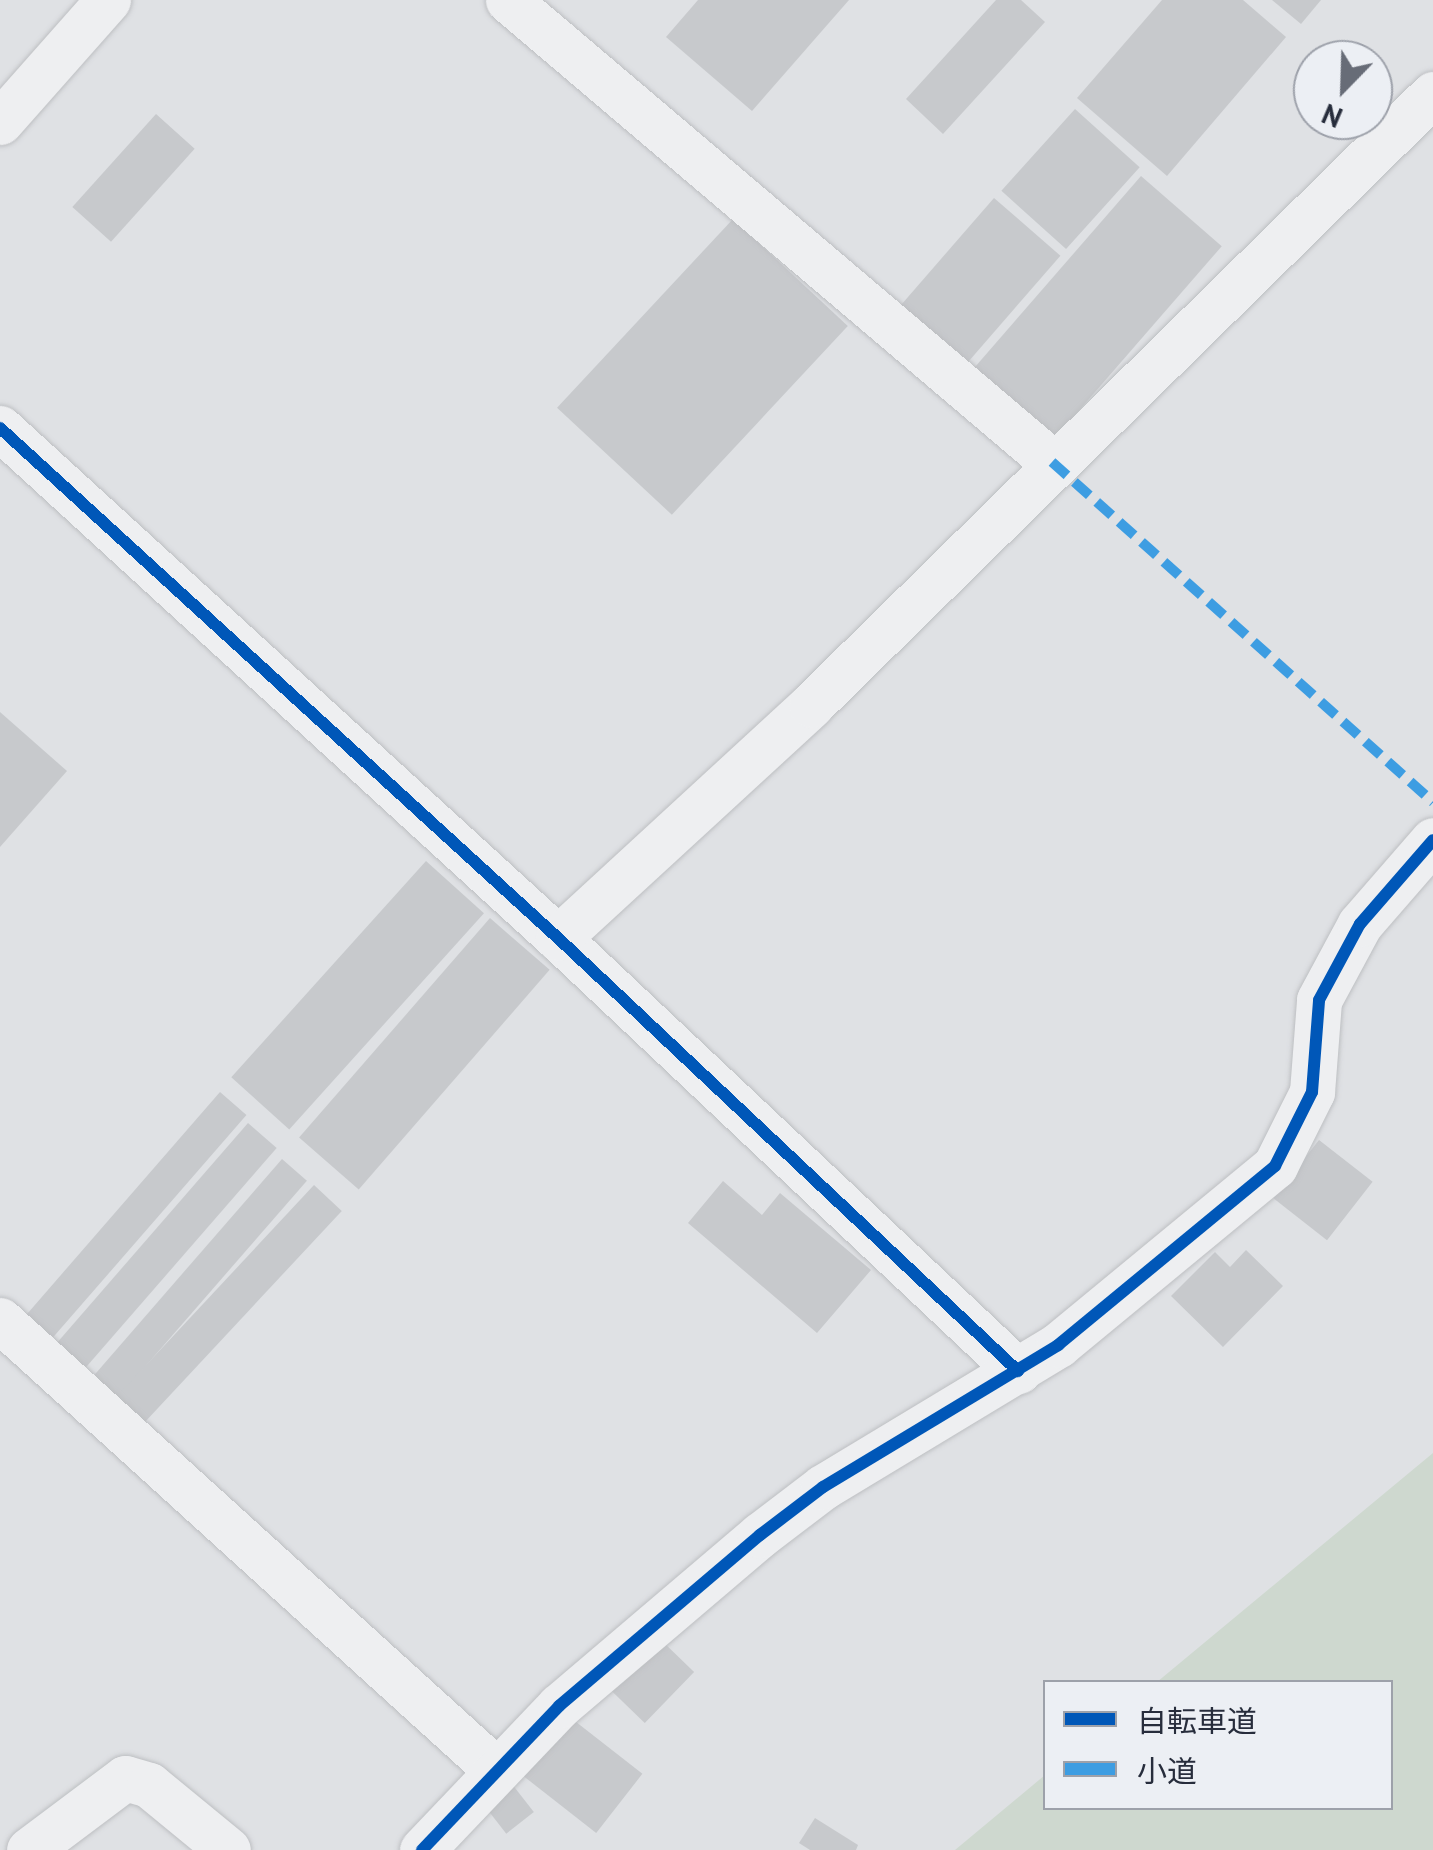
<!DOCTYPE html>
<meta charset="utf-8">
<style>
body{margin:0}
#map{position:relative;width:1433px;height:1850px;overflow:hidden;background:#dfe1e4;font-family:"PT Sans","Noto Sans JP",sans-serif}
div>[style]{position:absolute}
.green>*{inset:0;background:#ced8cf}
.building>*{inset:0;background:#c7c9cc;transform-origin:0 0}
.roads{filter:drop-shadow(0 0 2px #bdbfc2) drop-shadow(0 0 2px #bdbfc2)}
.minor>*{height:45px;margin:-22.5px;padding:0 22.5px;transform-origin:22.5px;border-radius:22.5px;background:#eeeff1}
.quiet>*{height:10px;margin-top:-5px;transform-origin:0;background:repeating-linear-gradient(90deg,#3d9de2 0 20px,transparent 0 30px)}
.cycleway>*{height:12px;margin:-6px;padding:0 6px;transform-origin:6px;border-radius:6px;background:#0057b8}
span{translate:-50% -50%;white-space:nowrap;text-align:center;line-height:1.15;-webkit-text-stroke:8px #eceff4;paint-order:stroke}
.legend{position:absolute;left:1043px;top:1680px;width:350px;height:130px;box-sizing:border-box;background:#eceff4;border:2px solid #9da1aa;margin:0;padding:12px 18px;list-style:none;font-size:30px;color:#272d3c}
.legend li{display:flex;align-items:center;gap:20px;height:50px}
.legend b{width:50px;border:2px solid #9da1aa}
.north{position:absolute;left:1293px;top:40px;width:100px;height:100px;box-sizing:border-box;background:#eceff4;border:2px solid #9da1aa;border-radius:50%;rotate:203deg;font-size:28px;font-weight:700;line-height:40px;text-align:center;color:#272d3c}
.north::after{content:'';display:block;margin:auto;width:35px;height:45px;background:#676c77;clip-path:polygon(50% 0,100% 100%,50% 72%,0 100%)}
</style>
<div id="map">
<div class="green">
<i style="clip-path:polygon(1433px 1453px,1433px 1850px,955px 1850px,1045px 1775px,1046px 1808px,1390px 1808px,1390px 1682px,1157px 1682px)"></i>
</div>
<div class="building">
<i style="clip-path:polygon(698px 0,849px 0,752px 111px,666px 37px)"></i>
<i style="clip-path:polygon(996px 0,1021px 0,1045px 22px,943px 134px,906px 99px)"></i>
<i style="clip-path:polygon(1162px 0,1243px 0,1286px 37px,1167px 176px,1077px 98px)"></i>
<i style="clip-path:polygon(1272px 0,1321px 0,1301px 24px)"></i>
<i style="left:1075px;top:109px;width:87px;height:110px;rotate:42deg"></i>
<i style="left:156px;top:114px;width:52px;height:125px;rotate:42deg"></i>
<i style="left:1141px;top:176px;width:107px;height:257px;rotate:41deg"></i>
<i style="left:994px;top:198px;width:88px;height:148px;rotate:41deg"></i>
<i style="left:733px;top:219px;width:157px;height:258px;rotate:43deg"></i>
<i style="clip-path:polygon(0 712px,67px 771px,0 847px)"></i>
<i style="left:426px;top:861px;width:78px;height:291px;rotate:42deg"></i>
<i style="left:490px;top:918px;width:79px;height:291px;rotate:41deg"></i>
<i style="left:220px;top:1092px;width:35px;height:298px;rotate:41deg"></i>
<i style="left:248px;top:1123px;width:38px;height:296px;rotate:41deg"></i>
<i style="left:1319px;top:1140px;width:68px;height:74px;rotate:38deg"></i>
<i style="left:282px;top:1159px;width:33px;height:292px;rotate:41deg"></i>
<i style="clip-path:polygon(723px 1181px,762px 1215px,780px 1193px,871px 1270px,817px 1333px,688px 1223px)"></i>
<i style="left:314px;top:1185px;width:38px;height:292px;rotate:43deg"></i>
<i style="clip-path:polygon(1246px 1250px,1283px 1286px,1223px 1347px,1171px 1296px,1215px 1252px,1230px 1267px)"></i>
<i style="left:661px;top:1640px;width:46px;height:71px;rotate:44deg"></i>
<i style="left:562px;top:1711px;width:102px;height:75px;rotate:38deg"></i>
<i style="left:508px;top:1779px;width:42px;height:35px;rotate:52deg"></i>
<i style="clip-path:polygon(815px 1818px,858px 1845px,856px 1850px,810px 1850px,799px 1843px)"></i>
</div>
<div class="roads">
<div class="minor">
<i style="left:508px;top:0;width:714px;rotate:40.34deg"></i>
<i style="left:0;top:122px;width:163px;rotate:-48.5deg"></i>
<i style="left:0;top:428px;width:756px;rotate:42.43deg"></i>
<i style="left:558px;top:938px;width:632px;rotate:43.27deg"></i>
<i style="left:558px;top:938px;width:344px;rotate:-42.6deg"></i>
<i style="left:811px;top:705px;width:872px;rotate:-44.49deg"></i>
<i style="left:0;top:1320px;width:668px;rotate:42.21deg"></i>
<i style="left:29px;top:1850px;width:120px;rotate:-36.9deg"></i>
<i style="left:125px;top:1778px;width:25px;rotate:16deg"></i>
<i style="left:149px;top:1785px;width:102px;rotate:39.4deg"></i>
<i style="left:422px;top:1850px;width:199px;rotate:-46.4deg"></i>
<i style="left:559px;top:1706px;width:264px;rotate:-40.4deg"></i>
<i style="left:760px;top:1535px;width:79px;rotate:-37.3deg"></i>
<i style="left:823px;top:1487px;width:275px;rotate:-31.1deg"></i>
<i style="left:1058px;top:1345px;width:281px;rotate:-39.5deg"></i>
<i style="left:1275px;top:1166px;width:83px;rotate:-63.4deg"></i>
<i style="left:1312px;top:1092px;width:92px;rotate:-85.6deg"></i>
<i style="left:1319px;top:1000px;width:86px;rotate:-61.7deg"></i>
<i style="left:1360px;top:924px;width:111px;rotate:-49deg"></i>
</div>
</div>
<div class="quiet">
<i style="left:1052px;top:462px;width:511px;rotate:41.75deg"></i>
</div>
<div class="cycleway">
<i style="left:0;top:428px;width:756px;rotate:42.43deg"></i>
<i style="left:558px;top:938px;width:632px;rotate:43.27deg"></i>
<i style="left:422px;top:1850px;width:199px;rotate:-46.4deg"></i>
<i style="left:559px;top:1706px;width:264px;rotate:-40.4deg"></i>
<i style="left:760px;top:1535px;width:79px;rotate:-37.3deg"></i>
<i style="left:823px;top:1487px;width:275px;rotate:-31.1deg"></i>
<i style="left:1058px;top:1345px;width:281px;rotate:-39.5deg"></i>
<i style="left:1275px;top:1166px;width:83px;rotate:-63.4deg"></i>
<i style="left:1312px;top:1092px;width:92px;rotate:-85.6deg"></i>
<i style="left:1319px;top:1000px;width:86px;rotate:-61.7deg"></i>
<i style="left:1360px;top:924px;width:111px;rotate:-49deg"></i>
</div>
<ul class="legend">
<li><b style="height:12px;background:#0057b8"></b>自転車道</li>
<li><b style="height:12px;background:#3d9de2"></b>小道</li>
</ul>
<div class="north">N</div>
</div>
